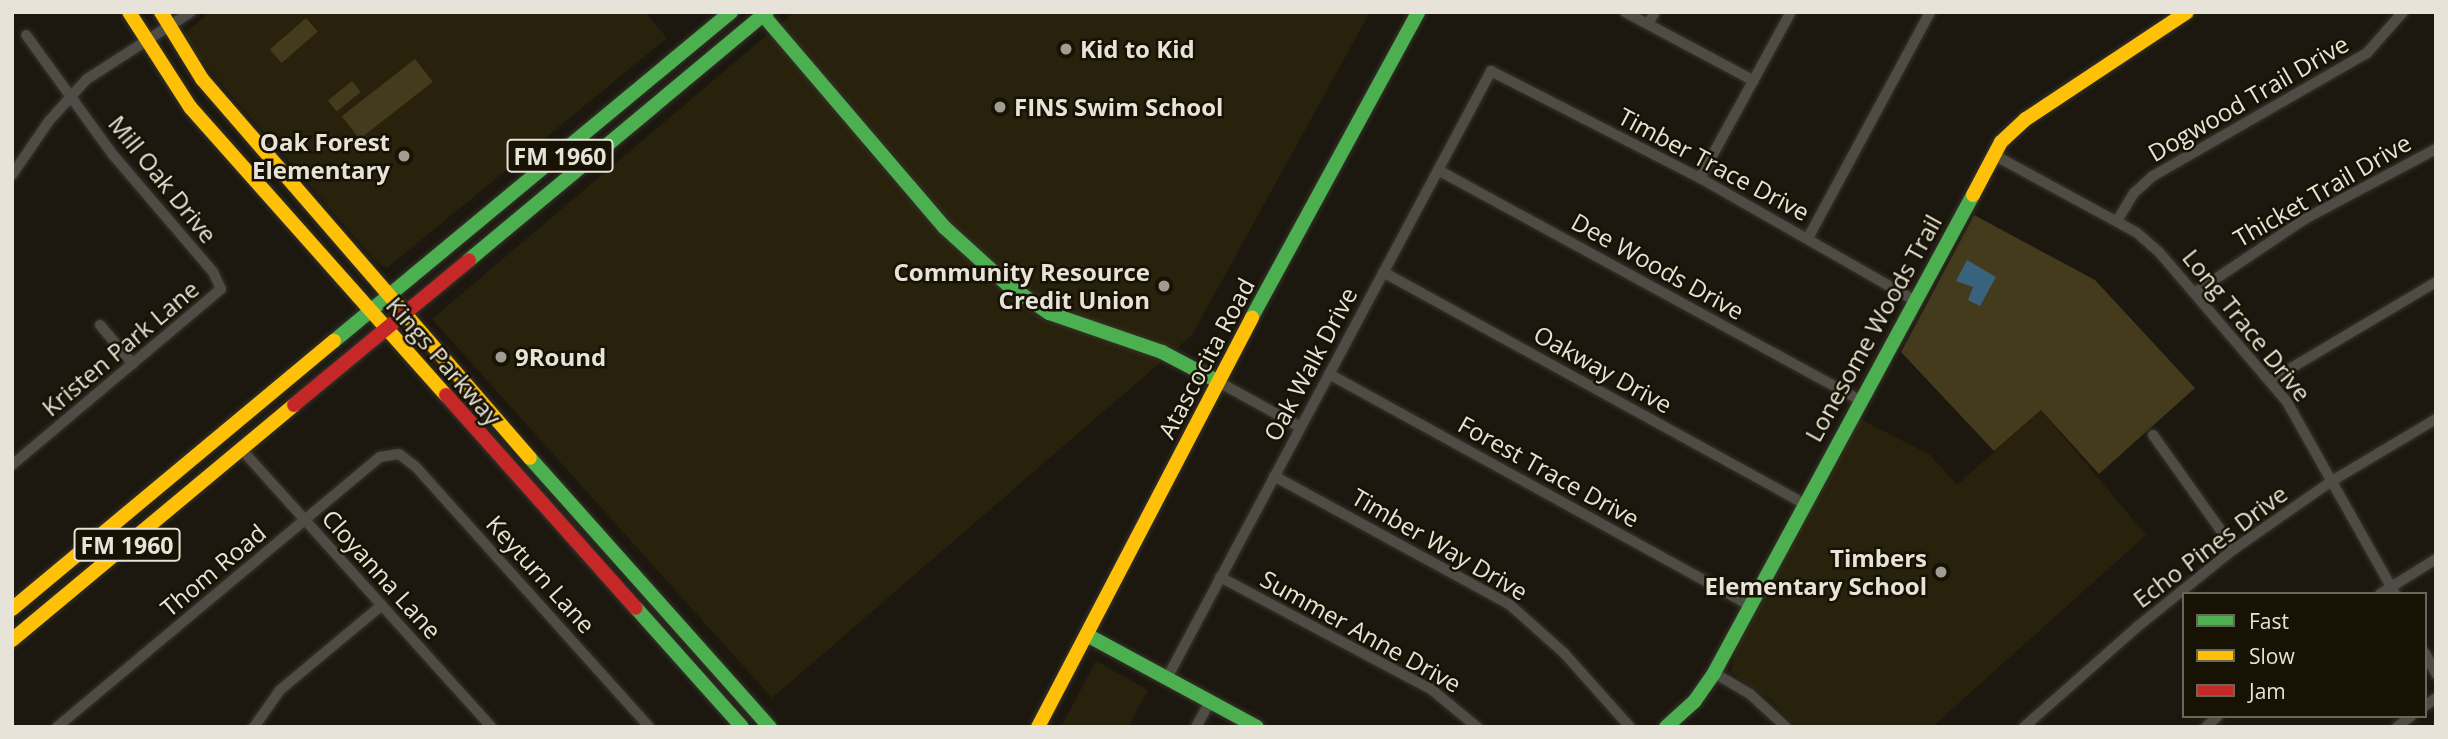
<!DOCTYPE html>
<style>
body{margin:0}
#map{position:relative;width:2448px;height:739px;overflow:hidden;background:#1c180f;font-family:"Open Sans",sans-serif}
div>[style]{position:absolute}
.built>*{inset:0;background:#28220c}
.green>*{inset:0;background:#443a1c;transform-origin:0 0}
.water>*{inset:0;background:#39627d}
.roads{filter:drop-shadow(0 0 2px #37342d) drop-shadow(0 0 2px #37342d)}
.street>*{height:10px;margin:-5px;padding:0 5px;transform-origin:5px;border-radius:5px;background:#4e4c45}
.fast>*{height:14px;margin:-7px;padding:0 7px;transform-origin:7px;border-radius:7px;background:#4caf50}
.slow>*{height:14px;margin:-7px;padding:0 7px;transform-origin:7px;border-radius:7px;background:#ffc107}
.jam>*{height:14px;margin:-7px;padding:0 7px;transform-origin:7px;border-radius:7px;background:#c62828}
.dots>*{width:19px;height:19px;translate:-50% -50%;box-sizing:border-box;border:4px solid #171203;border-radius:50%}
span{translate:-50% -50%;white-space:nowrap;text-align:center;line-height:1.15;-webkit-text-stroke:5px #171203;paint-order:stroke}
.shield-label span{padding:2px 5px;background:#171203;border:2px solid;border-radius:5px;-webkit-text-stroke-width:0}
.shield-label{font-size:23px;color:#e7e3d8;font-weight:700}
.poi-label{font-size:24px;color:#e7e3d8;font-weight:700}
.left{translate:0 -50%;text-align:left}
.right{translate:-100% -50%;text-align:right}
.street-label{font-size:24px;color:#e7e3d8}
.frame{position:absolute;inset:0;border:14px solid #e7e3d8;pointer-events:none}
.legend{position:absolute;left:2182px;top:592px;width:245px;height:126px;box-sizing:border-box;background:#171203;border:2px solid #6a6658;margin:0;padding:9px 12px;list-style:none;font-size:21px;color:#e7e3d8}
.legend li{display:flex;align-items:center;gap:14px;height:35px}
.legend b{width:35px;border:2px solid #6a6658}
</style>
<div id="map">
<div class="built">
<i style="clip-path:polygon(210px 12px,645px 12px,667px 38px,387px 268px,377px 263px,191px 49px,183px 34px)"></i>
<i style="clip-path:polygon(794px 12px,1370px 12px,1192px 335px,772px 698px,432px 319px)"></i>
<i style="clip-path:polygon(2041px 410px,2146px 535px,1932px 727px,1796px 727px,1771px 700px,1731px 672px,1735px 650px,1860px 419px,1930px 455px,1957px 485px)"></i>
<i style="clip-path:polygon(1096px 661px,1148px 690px,1128px 727px,1061px 727px)"></i>
</div>
<div class="green">
<i style="left:306px;top:18px;width:18px;height:48px;rotate:49deg"></i>
<i style="left:415px;top:59px;width:29px;height:93px;rotate:52deg"></i>
<i style="left:352px;top:81px;width:14px;height:31px;rotate:51deg"></i>
<i style="clip-path:polygon(1974px 215px,2095px 280px,2195px 388px,2099px 474px,2041px 410px,1994px 451px,1901px 352px)"></i>
</div>
<div class="water">
<i style="clip-path:polygon(1967px 260px,1996px 277px,1980px 306px,1968px 300px,1973px 287px,1956px 281px)"></i>
</div>
<div class="roads">
<div class="street">
<i style="left:1625px;top:12px;width:146px;rotate:28.1deg"></i>
<i style="left:1648px;top:24px;width:14px;rotate:-60deg"></i>
<i style="left:1994px;top:155px;width:162px;rotate:28.5deg"></i>
<i style="left:2136px;top:232px;width:30px;rotate:41deg"></i>
<i style="left:2159px;top:252px;width:197px;rotate:49.5deg"></i>
<i style="left:2287px;top:402px;width:220px;rotate:60.6deg"></i>
<i style="left:1438px;top:170px;width:478px;rotate:28.6deg"></i>
<i style="left:12px;top:175px;width:65px;rotate:-55.6deg"></i>
<i style="left:49px;top:121px;width:57px;rotate:-47.9deg"></i>
<i style="left:87px;top:79px;width:124px;rotate:-32.8deg"></i>
<i style="left:1700px;top:178px;width:189px;rotate:-61.3deg"></i>
<i style="left:2117px;top:221px;width:33px;rotate:-59deg"></i>
<i style="left:2134px;top:193px;width:25px;rotate:-42deg"></i>
<i style="left:2153px;top:176px;width:247px;rotate:-29.9deg"></i>
<i style="left:2367px;top:53px;width:55px;rotate:-48.7deg"></i>
<i style="left:1808px;top:238px;width:257px;rotate:-61.6deg"></i>
<i style="left:1383px;top:272px;width:478px;rotate:28.8deg"></i>
<i style="left:2196px;top:292px;width:129px;rotate:-33.9deg"></i>
<i style="left:2303px;top:220px;width:151px;rotate:-28.1deg"></i>
<i style="left:100px;top:325px;width:51px;rotate:49.8deg"></i>
<i style="left:1329px;top:374px;width:479px;rotate:28.8deg"></i>
<i style="left:2271px;top:380px;width:192px;rotate:-30.7deg"></i>
<i style="left:1217px;top:381px;width:95px;rotate:29deg"></i>
<i style="left:2153px;top:435px;width:140px;rotate:54.6deg"></i>
<i style="left:242px;top:450px;width:372px;rotate:48deg"></i>
<i style="left:12px;top:465px;width:273px;rotate:-40.1deg"></i>
<i style="left:221px;top:289px;width:19px;rotate:-115deg"></i>
<i style="left:213px;top:272px;width:154px;rotate:-130.5deg"></i>
<i style="left:113px;top:155px;width:148px;rotate:-125.9deg"></i>
<i style="left:1274px;top:476px;width:268px;rotate:28.6deg"></i>
<i style="left:1509px;top:604px;width:74px;rotate:41.7deg"></i>
<i style="left:1564px;top:653px;width:99px;rotate:48.3deg"></i>
<i style="left:1220px;top:577px;width:239px;rotate:28deg"></i>
<i style="left:1431px;top:689px;width:60px;rotate:39.6deg"></i>
<i style="left:2380px;top:594px;width:66px;rotate:-32deg"></i>
<i style="left:2425px;top:653px;width:24px;rotate:62deg"></i>
<i style="left:1714px;top:673px;width:42px;rotate:30.3deg"></i>
<i style="left:1750px;top:694px;width:49px;rotate:42.5deg"></i>
<i style="left:1167px;top:678px;width:688px;rotate:-61.91deg"></i>
<i style="left:1491px;top:71px;width:235px;rotate:27.1deg"></i>
<i style="left:1700px;top:178px;width:246px;rotate:29.7deg"></i>
<i style="left:2425px;top:706px;width:14px;rotate:-36deg"></i>
<i style="left:57px;top:727px;width:421px;rotate:-39.9deg"></i>
<i style="left:380px;top:457px;width:19px;rotate:-9deg"></i>
<i style="left:399px;top:454px;width:21px;rotate:37deg"></i>
<i style="left:416px;top:467px;width:349px;rotate:48.1deg"></i>
<i style="left:254px;top:727px;width:45px;rotate:-54.9deg"></i>
<i style="left:280px;top:690px;width:133px;rotate:-39.8deg"></i>
<i style="left:1196px;top:727px;width:29px;rotate:-61deg"></i>
<i style="left:2024px;top:727px;width:151px;rotate:-41.5deg"></i>
<i style="left:2137px;top:627px;width:124px;rotate:-38.8deg"></i>
<i style="left:2234px;top:549px;width:119px;rotate:-34.8deg"></i>
<i style="left:2332px;top:481px;width:121px;rotate:-30.8deg"></i>
<i style="left:2206px;top:727px;width:16px;rotate:-43deg"></i>
<i style="left:2397px;top:727px;width:18px;rotate:-38deg"></i>
</div>
<div class="fast">
<i style="left:763px;top:15px;width:279px;rotate:49.5deg"></i>
<i style="left:944px;top:227px;width:86px;rotate:42.2deg"></i>
<i style="left:1008px;top:285px;width:50px;rotate:34.3deg"></i>
<i style="left:1049px;top:313px;width:120px;rotate:19deg"></i>
<i style="left:1162px;top:352px;width:62px;rotate:27.8deg"></i>
<i style="left:469px;top:260px;width:388px;rotate:-39.8deg"></i>
<i style="left:1252px;top:317px;width:347px;rotate:-61.4deg"></i>
<i style="left:334px;top:341px;width:516px;rotate:-39.65deg"></i>
<i style="left:530px;top:458px;width:361px;rotate:48.3deg"></i>
<i style="left:636px;top:608px;width:159px;rotate:48.3deg"></i>
<i style="left:1087px;top:635px;width:193px;rotate:28.4deg"></i>
<i style="left:1666px;top:727px;width:38px;rotate:-42deg"></i>
<i style="left:1694px;top:702px;width:35px;rotate:-55deg"></i>
<i style="left:1714px;top:673px;width:544px;rotate:-61.55deg"></i>
</div>
<div class="slow">
<i style="left:129px;top:12px;width:113px;rotate:57.3deg"></i>
<i style="left:190px;top:107px;width:385px;rotate:48.4deg"></i>
<i style="left:161px;top:12px;width:79px;rotate:58.5deg"></i>
<i style="left:202px;top:79px;width:501px;rotate:49.13deg"></i>
<i style="left:1973px;top:195px;width:60px;rotate:-62.2deg"></i>
<i style="left:2001px;top:142px;width:34px;rotate:-43deg"></i>
<i style="left:2026px;top:119px;width:193px;rotate:-33.6deg"></i>
<i style="left:12px;top:609px;width:419px;rotate:-39.8deg"></i>
<i style="left:12px;top:640px;width:367px;rotate:-39.8deg"></i>
<i style="left:1038px;top:727px;width:462px;rotate:-62.4deg"></i>
</div>
<div class="jam">
<i style="left:446px;top:395px;width:285px;rotate:48.3deg"></i>
<i style="left:294px;top:405px;width:227px;rotate:-39.6deg"></i>
</div>
</div>
<div class="dots">
<i style="left:1066px;top:49px;background:#a09c92"></i>
<i style="left:1000px;top:107px;background:#a09c92"></i>
<i style="left:404px;top:156px;background:#a09c92"></i>
<i style="left:1164px;top:286px;background:#a09c92"></i>
<i style="left:501px;top:357px;background:#a09c92"></i>
<i style="left:1941px;top:572px;background:#a09c92"></i>
</div>
<div class="shield-label">
<span style="left:560px;top:156px">FM 1960</span>
<span style="left:127px;top:545px">FM 1960</span>
</div>
<div class="poi-label">
<span class="left" style="left:1080px;top:49px">Kid to Kid</span>
<span class="left" style="left:1014px;top:107px">FINS Swim School</span>
<span class="right" style="left:390px;top:156px">Oak Forest<br>Elementary</span>
<span class="right" style="left:1150px;top:286px">Community Resource<br>Credit Union</span>
<span class="left" style="left:515px;top:357px">9Round</span>
<span class="right" style="left:1927px;top:572px">Timbers<br>Elementary School</span>
</div>
<div class="street-label">
<span style="left:2248px;top:98px;rotate:-30deg">Dogwood Trail Drive</span>
<span style="left:1714px;top:164px;rotate:28deg">Timber Trace Drive</span>
<span style="left:163px;top:179px;rotate:51deg">Mill Oak Drive</span>
<span style="left:2322px;top:190px;rotate:-30deg">Thicket Trail Drive</span>
<span style="left:1658px;top:266px;rotate:29deg">Dee Woods Drive</span>
<span style="left:2247px;top:325px;rotate:51deg">Long Trace Drive</span>
<span style="left:1873px;top:328px;rotate:-61deg">Lonesome Woods Trail</span>
<span style="left:120px;top:348px;rotate:-40deg">Kristen Park Lane</span>
<span style="left:1206px;top:358px;rotate:-62deg">Atascocita Road</span>
<span style="left:444px;top:361px;rotate:49deg">Kings Parkway</span>
<span style="left:1310px;top:364px;rotate:-62deg">Oak Walk Drive</span>
<span style="left:1603px;top:369px;rotate:29deg">Oakway Drive</span>
<span style="left:1549px;top:471px;rotate:29deg">Forest Trace Drive</span>
<span style="left:1440px;top:544px;rotate:30deg">Timber Way Drive</span>
<span style="left:2210px;top:546px;rotate:-37deg">Echo Pines Drive</span>
<span style="left:213px;top:570px;rotate:-40deg">Thom Road</span>
<span style="left:382px;top:574px;rotate:48deg">Cloyanna Lane</span>
<span style="left:541px;top:574px;rotate:48deg">Keyturn Lane</span>
<span style="left:1361px;top:631px;rotate:29deg">Summer Anne Drive</span>
</div>
<div class="frame"></div>
<ul class="legend">
<li><b style="height:9px;background:#4caf50"></b>Fast</li>
<li><b style="height:9px;background:#ffc107"></b>Slow</li>
<li><b style="height:9px;background:#c62828"></b>Jam</li>
</ul>
</div>
